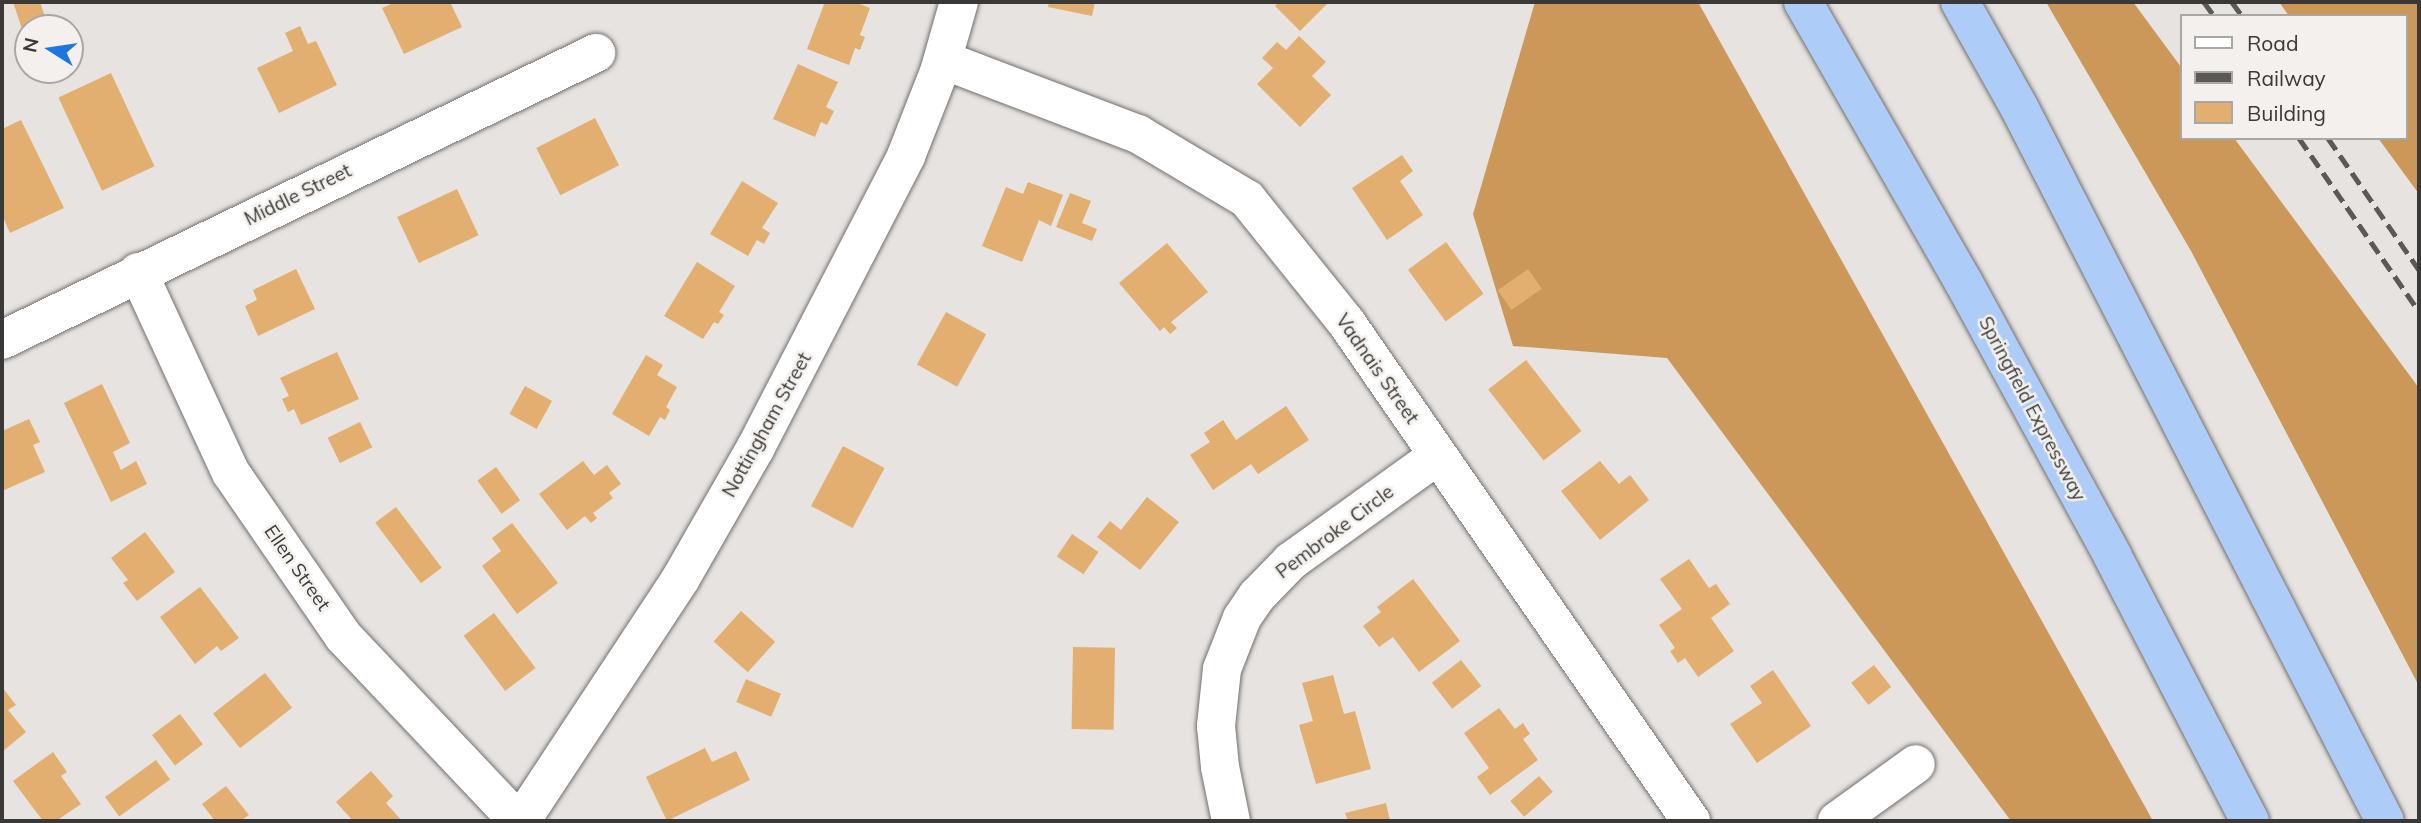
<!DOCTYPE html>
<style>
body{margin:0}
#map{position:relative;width:2421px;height:823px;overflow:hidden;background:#e6e3e0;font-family:Mulish,sans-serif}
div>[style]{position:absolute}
.forest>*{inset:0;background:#cb985a}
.building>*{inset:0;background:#e3af70;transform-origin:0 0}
.roads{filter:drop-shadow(0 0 2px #73706e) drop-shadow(0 0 2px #73706e)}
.minor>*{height:38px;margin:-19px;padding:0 19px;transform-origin:19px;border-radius:19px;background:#fff}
.highway>*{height:38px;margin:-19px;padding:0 19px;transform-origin:19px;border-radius:19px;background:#adccf7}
.rail>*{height:5px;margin-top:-2.5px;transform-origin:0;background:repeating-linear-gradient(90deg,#5b5957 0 14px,transparent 0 21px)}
span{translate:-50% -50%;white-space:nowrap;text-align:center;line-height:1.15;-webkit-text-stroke:5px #f3f0ed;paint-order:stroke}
.street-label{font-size:19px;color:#3a3937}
.frame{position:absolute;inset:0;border:4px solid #3a3937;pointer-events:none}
.legend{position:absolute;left:2180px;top:14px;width:228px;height:126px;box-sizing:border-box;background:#f3f0ed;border:2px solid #a9a7a4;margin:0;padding:9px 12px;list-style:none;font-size:21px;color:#3a3937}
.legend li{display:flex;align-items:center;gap:14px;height:35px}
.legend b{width:35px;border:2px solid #a9a7a4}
.north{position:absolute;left:14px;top:14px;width:70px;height:70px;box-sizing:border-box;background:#f3f0ed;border:2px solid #a9a7a4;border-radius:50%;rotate:282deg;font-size:19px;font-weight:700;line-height:28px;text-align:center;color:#3a3937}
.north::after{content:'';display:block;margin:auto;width:24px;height:32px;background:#1d75df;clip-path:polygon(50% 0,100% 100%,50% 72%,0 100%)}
</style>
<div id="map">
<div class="forest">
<i style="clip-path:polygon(1535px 2px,1698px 2px,2153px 821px,2011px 821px,1667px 358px,1513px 346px,1473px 214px)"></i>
<i style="clip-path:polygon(2046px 2px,2133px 2px,2181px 67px,2181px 138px,2234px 138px,2419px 388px,2419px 686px,2191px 251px)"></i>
<i style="clip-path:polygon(2279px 2px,2419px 2px,2419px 194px,2378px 138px,2405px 138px,2405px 16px,2289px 16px)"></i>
</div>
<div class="building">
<i style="clip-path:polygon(13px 2px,40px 2px,47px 23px,23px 32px)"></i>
<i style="clip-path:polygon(396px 2px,450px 2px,462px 27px,404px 54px,382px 8px)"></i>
<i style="clip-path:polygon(825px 2px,855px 2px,870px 8px,860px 35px,865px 37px,860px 50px,855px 48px,849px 65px,807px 49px)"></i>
<i style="clip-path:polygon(1049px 2px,1095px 2px,1092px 16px,1048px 7px)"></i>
<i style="clip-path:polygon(1279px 2px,1329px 2px,1300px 31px,1275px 6px)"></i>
<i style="clip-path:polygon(300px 26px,308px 44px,316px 41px,337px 85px,279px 113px,257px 68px,293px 51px,285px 33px)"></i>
<i style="clip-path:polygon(1299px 36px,1326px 62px,1312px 76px,1331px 95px,1300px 127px,1257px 84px,1273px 68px,1262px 58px,1277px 42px,1286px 50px)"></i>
<i style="clip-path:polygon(798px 64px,838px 82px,826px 107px,834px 111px,827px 125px,821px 122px,815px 137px,773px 119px)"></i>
<i style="left:111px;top:73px;width:103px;height:58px;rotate:65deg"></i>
<i style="left:595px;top:118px;width:53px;height:66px;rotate:63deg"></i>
<i style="clip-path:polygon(21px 120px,64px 208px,10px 233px,2px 215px,2px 129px)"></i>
<i style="clip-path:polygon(1402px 155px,1413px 171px,1400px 181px,1423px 215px,1387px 240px,1352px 188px)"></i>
<i style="clip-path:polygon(742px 181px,778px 203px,762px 228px,770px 233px,764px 244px,757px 240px,748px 256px,710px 234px)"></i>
<i style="clip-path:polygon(1028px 182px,1063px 195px,1051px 226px,1039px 220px,1022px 262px,982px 246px,1006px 187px,1023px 194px)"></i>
<i style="left:457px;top:189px;width:51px;height:66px;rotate:65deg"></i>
<i style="clip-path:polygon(1070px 193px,1091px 201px,1082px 223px,1097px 229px,1092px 241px,1056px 227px)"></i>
<i style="left:1446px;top:242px;width:64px;height:47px;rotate:54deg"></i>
<i style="clip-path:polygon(1167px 243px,1208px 292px,1171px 322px,1177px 328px,1170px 334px,1164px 327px,1160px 331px,1119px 283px)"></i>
<i style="clip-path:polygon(697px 262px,735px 286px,719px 312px,724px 315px,718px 324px,714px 322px,703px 339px,664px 316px)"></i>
<i style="clip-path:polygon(296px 269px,315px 309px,258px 336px,245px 306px,257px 300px,253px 290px)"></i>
<i style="left:1528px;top:269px;width:24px;height:37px;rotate:55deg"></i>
<i style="left:946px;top:312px;width:46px;height:60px;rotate:29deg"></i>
<i style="clip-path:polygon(337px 352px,359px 399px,301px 425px,294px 409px,288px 412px,282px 399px,289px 396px,280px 378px)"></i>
<i style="clip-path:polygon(646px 355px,663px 365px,657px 375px,677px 387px,666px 407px,670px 410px,665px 420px,660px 417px,649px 436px,612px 414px)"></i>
<i style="left:1526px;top:360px;width:90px;height:48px;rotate:52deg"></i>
<i style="clip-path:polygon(102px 384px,130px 443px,113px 452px,121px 470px,136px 461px,147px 484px,111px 502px,64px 403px)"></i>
<i style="left:525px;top:386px;width:31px;height:32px;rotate:29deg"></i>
<i style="clip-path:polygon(1286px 406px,1309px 440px,1258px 474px,1251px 464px,1213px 490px,1190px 455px,1210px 442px,1204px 433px,1223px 420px,1236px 440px)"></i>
<i style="clip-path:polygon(29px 419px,40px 442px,33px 445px,45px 472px,2px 491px,2px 431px)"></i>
<i style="left:360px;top:422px;width:28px;height:36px;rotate:64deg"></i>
<i style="left:843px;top:446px;width:47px;height:68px;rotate:28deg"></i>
<i style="clip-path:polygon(583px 461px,594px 475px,607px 465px,621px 484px,609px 493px,613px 498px,593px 513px,597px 518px,591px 523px,585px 516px,567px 530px,539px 494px)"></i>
<i style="clip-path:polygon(1600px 461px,1619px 484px,1630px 475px,1649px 500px,1600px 540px,1561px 491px)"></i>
<i style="left:496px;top:467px;width:41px;height:23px;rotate:54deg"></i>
<i style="clip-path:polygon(1147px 497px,1179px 522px,1140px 570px,1097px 537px,1110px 521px,1121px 530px)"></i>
<i style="left:396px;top:507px;width:76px;height:26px;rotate:53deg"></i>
<i style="clip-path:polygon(512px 523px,558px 583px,517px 614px,482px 566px,501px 551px,492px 538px)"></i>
<i style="clip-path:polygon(145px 532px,175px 572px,137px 601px,123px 583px,128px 580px,111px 558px)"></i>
<i style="left:1072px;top:534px;width:32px;height:27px;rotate:34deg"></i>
<i style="clip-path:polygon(1689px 559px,1709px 588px,1716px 584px,1730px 604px,1711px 618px,1734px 651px,1698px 677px,1685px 658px,1678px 663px,1670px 651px,1675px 648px,1659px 625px,1682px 609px,1660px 579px)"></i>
<i style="clip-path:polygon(1413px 579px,1460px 641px,1419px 672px,1393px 637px,1379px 647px,1363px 626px,1381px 612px,1377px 607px)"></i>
<i style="clip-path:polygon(200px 587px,239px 638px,221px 651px,217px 646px,195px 664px,160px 617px)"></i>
<i style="left:741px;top:611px;width:46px;height:41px;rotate:42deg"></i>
<i style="left:494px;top:613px;width:69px;height:38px;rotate:53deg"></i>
<i style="left:1073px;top:647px;width:42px;height:82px;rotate:1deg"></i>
<i style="left:1461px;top:660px;width:33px;height:37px;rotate:52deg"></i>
<i style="left:1874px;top:665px;width:28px;height:29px;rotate:52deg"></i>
<i style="clip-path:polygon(1773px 670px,1811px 726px,1757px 763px,1730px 724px,1762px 703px,1750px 686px)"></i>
<i style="left:265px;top:673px;width:44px;height:66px;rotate:52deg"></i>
<i style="clip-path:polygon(1333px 675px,1344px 714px,1355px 711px,1371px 769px,1316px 784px,1299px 725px,1313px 721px,1302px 683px)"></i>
<i style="left:746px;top:679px;width:38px;height:25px;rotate:23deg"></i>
<i style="clip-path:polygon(2px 687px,16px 705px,8px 710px,26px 732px,2px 752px)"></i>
<i style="clip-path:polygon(1499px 708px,1515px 729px,1523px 723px,1530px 734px,1523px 739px,1538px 760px,1490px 795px,1477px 777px,1489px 768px,1464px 733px)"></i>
<i style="left:180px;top:714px;width:38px;height:35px;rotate:53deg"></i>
<i style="clip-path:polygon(705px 748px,712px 762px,736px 751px,750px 780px,667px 821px,646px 777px)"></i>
<i style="clip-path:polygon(53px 752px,67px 772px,61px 776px,81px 804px,56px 821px,43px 821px,13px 781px)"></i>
<i style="left:156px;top:760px;width:24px;height:63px;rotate:54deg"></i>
<i style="clip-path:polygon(371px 771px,393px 796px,386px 803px,402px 821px,353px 821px,336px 802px)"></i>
<i style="left:1539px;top:776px;width:21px;height:38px;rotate:49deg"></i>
<i style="clip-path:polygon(226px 786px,249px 815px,240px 821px,215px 821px,202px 804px)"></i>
<i style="clip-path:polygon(1386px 803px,1390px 821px,1348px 821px,1345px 813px)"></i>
</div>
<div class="roads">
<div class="minor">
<i style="left:943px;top:60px;width:209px;rotate:20.8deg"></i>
<i style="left:1138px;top:134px;width:127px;rotate:30.8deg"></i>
<i style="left:1247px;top:199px;width:158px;rotate:51.2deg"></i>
<i style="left:1346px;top:322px;width:607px;rotate:55.34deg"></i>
<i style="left:138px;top:272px;width:221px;rotate:65.2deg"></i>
<i style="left:231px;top:473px;width:198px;rotate:55.5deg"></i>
<i style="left:343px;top:636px;width:255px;rotate:46.6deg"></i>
<i style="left:2px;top:340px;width:660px;rotate:-25.79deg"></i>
<i style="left:521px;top:821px;width:291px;rotate:-56.6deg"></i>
<i style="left:681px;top:578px;width:149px;rotate:-60.2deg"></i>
<i style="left:755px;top:449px;width:330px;rotate:-62.7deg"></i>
<i style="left:906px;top:156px;width:90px;rotate:-68.6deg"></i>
<i style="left:939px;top:72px;width:73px;rotate:-74.1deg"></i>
<i style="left:1231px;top:821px;width:55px;rotate:-101.5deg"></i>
<i style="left:1220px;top:767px;width:41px;rotate:-95.6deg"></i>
<i style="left:1216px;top:726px;width:57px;rotate:-84deg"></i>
<i style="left:1222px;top:669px;width:55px;rotate:-68.6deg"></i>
<i style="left:1242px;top:618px;width:27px;rotate:-56deg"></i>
<i style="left:1257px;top:596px;width:49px;rotate:-45.8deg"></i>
<i style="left:1291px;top:561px;width:180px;rotate:-35.7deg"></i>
<i style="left:1837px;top:821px;width:97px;rotate:-35.8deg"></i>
</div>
<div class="highway">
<i style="left:1803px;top:2px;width:324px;rotate:60.2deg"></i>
<i style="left:1964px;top:283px;width:310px;rotate:61.4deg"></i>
<i style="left:2112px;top:555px;width:300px;rotate:62.6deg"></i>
<i style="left:1960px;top:2px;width:120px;rotate:60.7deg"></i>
<i style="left:2019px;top:107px;width:802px;rotate:62.86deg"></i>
</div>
</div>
<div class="rail">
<i style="left:2204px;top:2px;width:17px;rotate:54deg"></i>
<i style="left:2232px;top:2px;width:17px;rotate:54deg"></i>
<i style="left:2299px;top:138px;width:211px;rotate:55.3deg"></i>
<i style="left:2328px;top:138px;width:160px;rotate:55.4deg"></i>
</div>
<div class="street-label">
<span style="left:298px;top:195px;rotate:-26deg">Middle Street</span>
<span style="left:1377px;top:369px;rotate:55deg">Vadnais Street</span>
<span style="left:2032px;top:409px;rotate:62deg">Springfield Expressway</span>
<span style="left:767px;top:425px;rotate:-61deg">Nottingham Street</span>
<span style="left:1335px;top:532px;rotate:-37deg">Pembroke Circle</span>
<span style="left:297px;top:568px;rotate:55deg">Ellen Street</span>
</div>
<div class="frame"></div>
<ul class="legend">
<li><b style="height:9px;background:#fff"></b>Road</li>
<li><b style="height:9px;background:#5b5957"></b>Railway</li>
<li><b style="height:19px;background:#e3af70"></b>Building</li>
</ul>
<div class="north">N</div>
</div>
